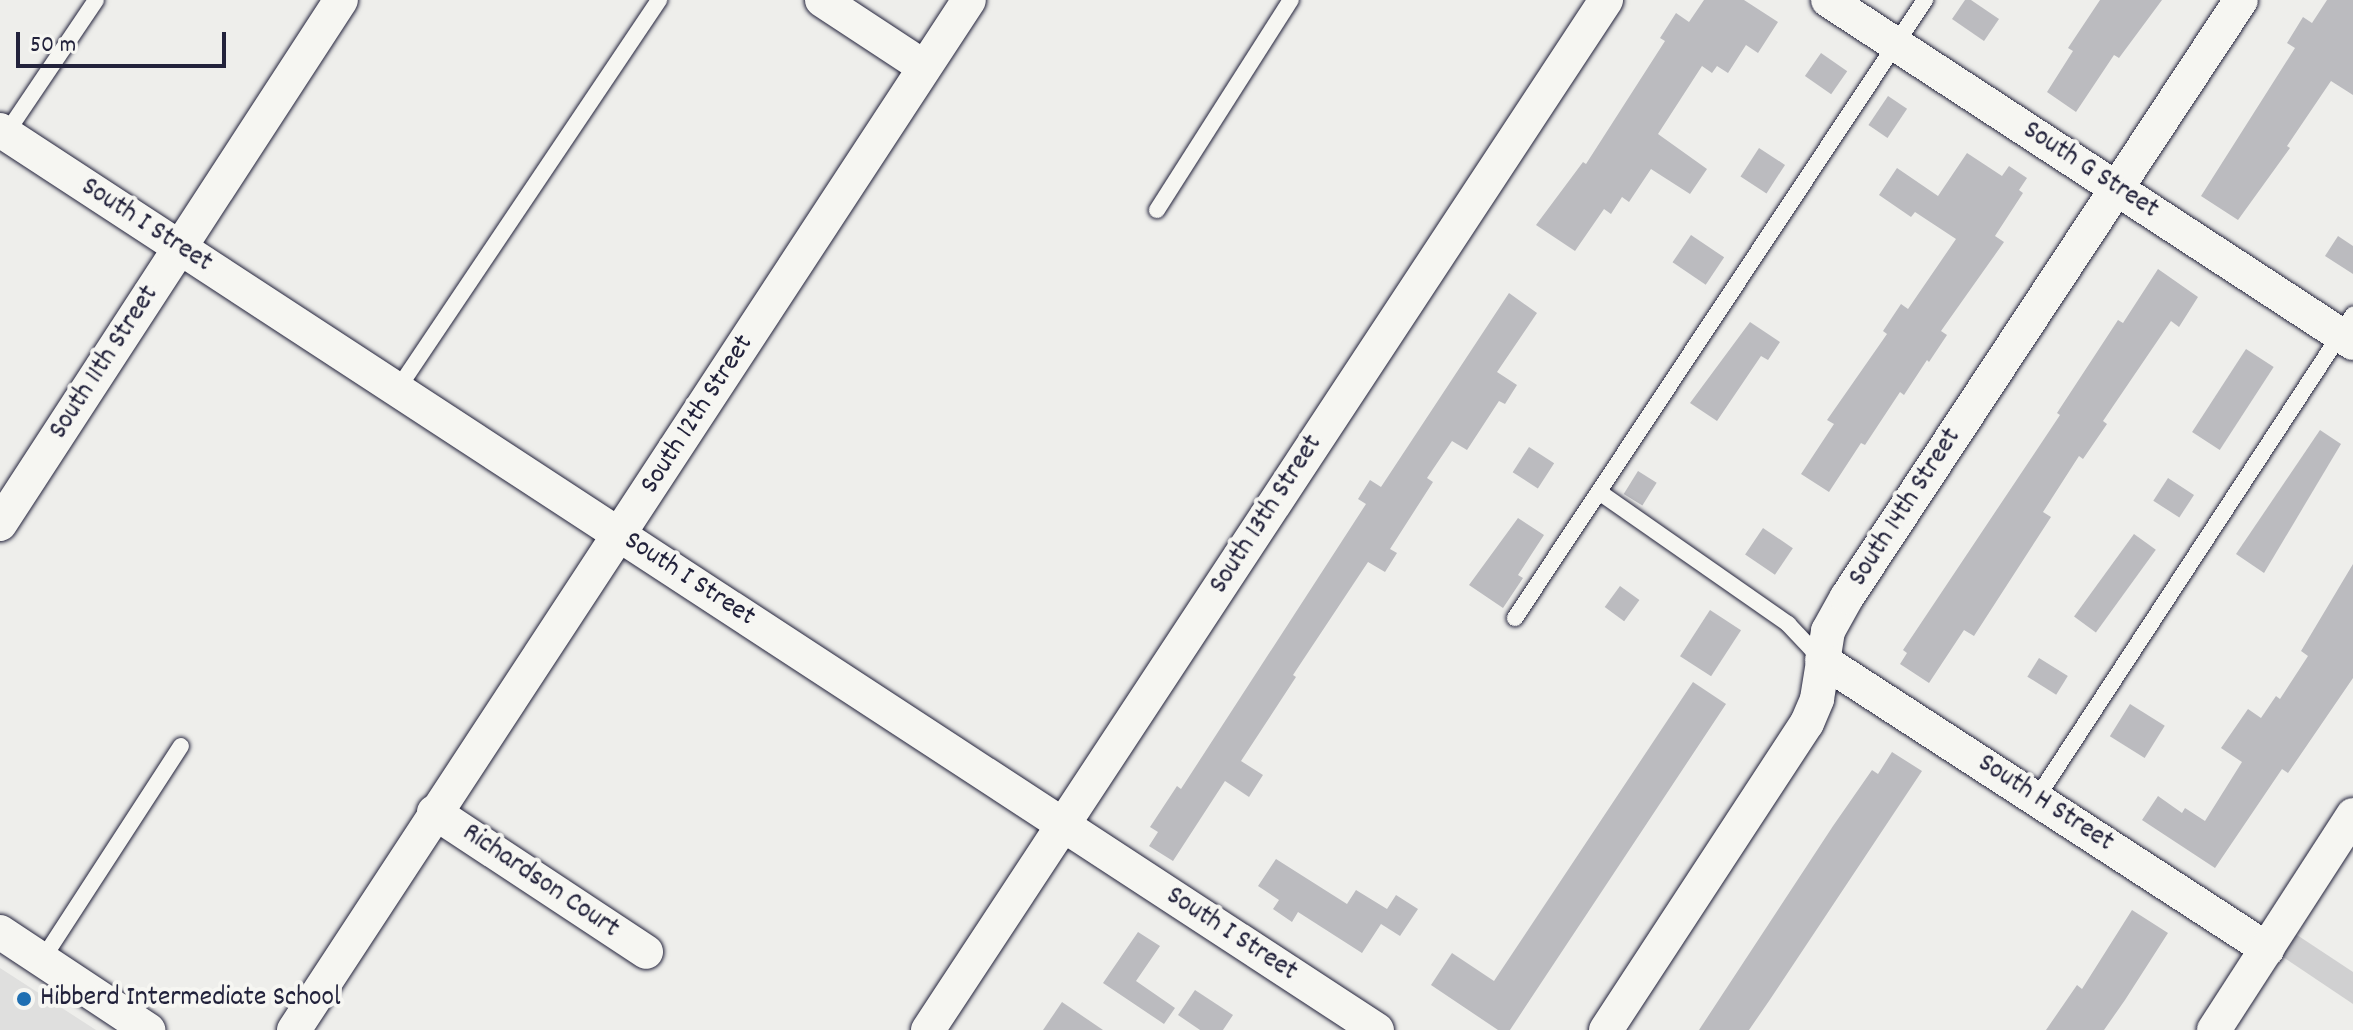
<!DOCTYPE html>
<style>
body{margin:0}
#map{position:relative;width:2353px;height:1030px;overflow:hidden;background:#eeeeeb;font-family:Dekko,sans-serif}
div>[style]{position:absolute}
.built>*{inset:0;background:#dfdfde}
.green>*{inset:0;background:#d0d0d1}
.building>*{inset:0;background:#bbbbbf;transform-origin:0 0}
.roads{filter:drop-shadow(0 0 2px #22223b) drop-shadow(0 0 2px #22223b)}
.lane>*{height:16px;margin:-8px;padding:0 8px;transform-origin:8px;border-radius:8px;background:#f6f6f2}
.street>*{height:34px;margin:-17px;padding:0 17px;transform-origin:17px;border-radius:17px;background:#f6f6f2}
.dots>*{width:22px;height:22px;translate:-50% -50%;box-sizing:border-box;border:4px solid #f6f6f2;border-radius:50%}
span{translate:-50% -50%;white-space:nowrap;text-align:center;line-height:1.15;-webkit-text-stroke:8px #f6f6f2;paint-order:stroke}
.street-label{font-size:28px;color:#22223b}
.poi-label{font-size:28px;color:#22223b}
.left{translate:0 -50%;text-align:left}
.scale{position:absolute;left:16px;top:32px;width:210px;height:36px;box-sizing:border-box;border:4px solid #22223b;border-top:0;padding-left:10px;font-size:24px;line-height:28px;white-space:nowrap;color:#22223b;-webkit-text-stroke:6px #f6f6f2;paint-order:stroke}
</style>
<div id="map">
<div class="built">
<i style="clip-path:polygon(0 968px,96px 1030px,0 1030px)"></i>
</div>
<div class="green">
<i style="clip-path:polygon(2294px 933px,2353px 972px,2353px 1004px,2280px 955px)"></i>
</div>
<div class="building">
<i style="clip-path:polygon(1704px 0,1744px 0,1778px 22px,1758px 53px,1746px 45px,1728px 73px,1717px 66px,1712px 73px,1702px 66px,1658px 134px,1707px 169px,1690px 194px,1651px 169px,1629px 202px,1622px 197px,1611px 214px,1604px 209px,1575px 251px,1536px 225px,1583px 162px,1586px 164px,1665px 41px,1660px 38px,1676px 13px,1689px 22px)"></i>
<i style="clip-path:polygon(1965px 0,1971px 0,1999px 19px,1984px 41px,1952px 19px)"></i>
<i style="clip-path:polygon(2100px 0,2162px 0,2119px 58px,2114px 55px,2076px 112px,2047px 92px,2073px 51px,2068px 48px)"></i>
<i style="clip-path:polygon(2327px 0,2353px 0,2353px 95px,2331px 81px,2287px 146px,2290px 148px,2238px 220px,2201px 196px,2295px 48px,2287px 43px,2303px 17px,2312px 23px)"></i>
<i style="left:1821px;top:53px;width:32px;height:28px;rotate:35deg"></i>
<i style="left:1888px;top:96px;width:23px;height:35px;rotate:34deg"></i>
<i style="left:1759px;top:148px;width:31px;height:34px;rotate:33deg"></i>
<i style="clip-path:polygon(1967px 153px,2002px 176px,2009px 166px,2027px 178px,2019px 190px,2023px 193px,1995px 236px,2004px 242px,1941px 331px,1947px 335px,1929px 362px,1927px 360px,1904px 395px,1900px 392px,1865px 445px,1861px 443px,1829px 492px,1801px 474px,1834px 424px,1827px 420px,1887px 334px,1883px 331px,1901px 304px,1908px 309px,1956px 239px,1915px 212px,1911px 217px,1879px 195px,1897px 168px,1938px 196px)"></i>
<i style="left:1691px;top:235px;width:40px;height:33px;rotate:34deg"></i>
<i style="clip-path:polygon(2338px 236px,2353px 246px,2353px 274px,2325px 256px)"></i>
<i style="clip-path:polygon(2158px 269px,2198px 297px,2179px 327px,2171px 321px,2103px 421px,2107px 424px,2083px 459px,2079px 456px,2043px 512px,2051px 517px,1974px 636px,1964px 630px,1929px 683px,1900px 664px,1907px 653px,1903px 650px,2060px 415px,2057px 413px,2118px 320px,2123px 323px)"></i>
<i style="clip-path:polygon(1509px 293px,1537px 313px,1497px 372px,1517px 385px,1505px 404px,1499px 401px,1467px 450px,1452px 441px,1427px 478px,1433px 482px,1390px 549px,1397px 553px,1385px 572px,1368px 562px,1293px 675px,1296px 677px,1241px 761px,1263px 775px,1249px 797px,1225px 781px,1173px 861px,1149px 846px,1158px 832px,1150px 827px,1177px 786px,1181px 789px,1366px 504px,1358px 499px,1370px 480px,1381px 487px)"></i>
<i style="clip-path:polygon(1750px 322px,1780px 342px,1768px 360px,1761px 356px,1717px 421px,1690px 403px)"></i>
<i style="left:2246px;top:349px;width:33px;height:99px;rotate:33deg"></i>
<i style="clip-path:polygon(2320px 430px,2341px 444px,2264px 573px,2236px 554px)"></i>
<i style="left:1529px;top:447px;width:30px;height:30px;rotate:33deg"></i>
<i style="left:1638px;top:471px;width:22px;height:27px;rotate:32deg"></i>
<i style="left:2168px;top:478px;width:31px;height:27px;rotate:33deg"></i>
<i style="clip-path:polygon(1518px 518px,1544px 535px,1518px 575px,1523px 578px,1503px 608px,1469px 585px)"></i>
<i style="left:1763px;top:528px;width:36px;height:32px;rotate:34deg"></i>
<i style="left:2134px;top:534px;width:27px;height:102px;rotate:36deg"></i>
<i style="clip-path:polygon(2353px 564px,2353px 678px,2288px 773px,2282px 769px,2215px 868px,2142px 820px,2158px 796px,2182px 813px,2185px 808px,2205px 821px,2242px 762px,2221px 748px,2248px 709px,2261px 718px,2276px 696px,2280px 699px,2308px 656px,2301px 651px)"></i>
<i style="left:1620px;top:586px;width:24px;height:26px;rotate:36deg"></i>
<i style="left:1710px;top:610px;width:37px;height:55px;rotate:33deg"></i>
<i style="left:2039px;top:658px;width:34px;height:22px;rotate:32deg"></i>
<i style="clip-path:polygon(1693px 682px,1726px 704px,1510px 1030px,1498px 1030px,1431px 985px,1452px 953px,1494px 981px)"></i>
<i style="left:2130px;top:704px;width:41px;height:38px;rotate:32deg"></i>
<i style="clip-path:polygon(1892px 752px,1922px 771px,1769px 1001px,1749px 1030px,1699px 1030px,1833px 826px,1872px 770px,1878px 774px)"></i>
<i style="clip-path:polygon(1276px 859px,1347px 904px,1356px 890px,1387px 909px,1396px 895px,1418px 909px,1400px 936px,1381px 924px,1362px 953px,1298px 912px,1292px 922px,1273px 909px,1279px 900px,1258px 886px)"></i>
<i style="clip-path:polygon(2132px 910px,2168px 933px,2125px 1000px,2104px 1030px,2046px 1030px,2077px 985px,2082px 989px)"></i>
<i style="clip-path:polygon(1138px 932px,1160px 946px,1136px 981px,1175px 1008px,1164px 1024px,1103px 983px)"></i>
<i style="clip-path:polygon(1195px 990px,1233px 1015px,1223px 1030px,1200px 1030px,1178px 1015px)"></i>
<i style="clip-path:polygon(1062px 1002px,1103px 1030px,1043px 1030px)"></i>
</div>
<div class="roads">
<div class="lane">
<i style="left:3px;top:138px;width:166px;rotate:-56deg"></i>
<i style="left:1157px;top:210px;width:249px;rotate:-57.5deg"></i>
<i style="left:397px;top:390px;width:470px;rotate:-56.1deg"></i>
<i style="left:1599px;top:492px;width:231px;rotate:34.9deg"></i>
<i style="left:1788px;top:624px;width:50px;rotate:46.6deg"></i>
<i style="left:1515px;top:618px;width:742px;rotate:-56.44deg"></i>
<i style="left:2036px;top:799px;width:579px;rotate:-56.78deg"></i>
<i style="left:42px;top:960px;width:255px;rotate:-57deg"></i>
</div>
<div class="street">
<i style="left:822px;top:0;width:122px;rotate:33.3deg"></i>
<i style="left:1828px;top:0;width:627px;rotate:33.16deg"></i>
<i style="left:0;top:130px;width:1645px;rotate:33.17deg"></i>
<i style="left:0;top:524px;width:625px;rotate:-56.95deg"></i>
<i style="left:1822px;top:660px;width:531px;rotate:33deg"></i>
<i style="left:434px;top:812px;width:254px;rotate:33.4deg"></i>
<i style="left:0;top:932px;width:178px;rotate:33.5deg"></i>
<i style="left:294px;top:1030px;width:1231px;rotate:-56.76deg"></i>
<i style="left:928px;top:1030px;width:1233px;rotate:-56.64deg"></i>
<i style="left:1606px;top:1030px;width:367px;rotate:-56.8deg"></i>
<i style="left:1807px;top:723px;width:26px;rotate:-67deg"></i>
<i style="left:1817px;top:699px;width:69px;rotate:-80.8deg"></i>
<i style="left:1828px;top:631px;width:39px;rotate:-61deg"></i>
<i style="left:1847px;top:597px;width:715px;rotate:-56.58deg"></i>
<i style="left:2214px;top:1030px;width:256px;rotate:-57.1deg"></i>
</div>
</div>
<div class="dots">
<i style="left:24px;top:999px;background:#1f6fb2"></i>
</div>
<div class="street-label">
<span style="left:2090px;top:171px;rotate:33deg">South G Street</span>
<span style="left:146px;top:226px;rotate:33deg">South I Street</span>
<span style="left:105px;top:363px;rotate:-57deg">South 11th Street</span>
<span style="left:698px;top:415px;rotate:-57deg">South 12th Street</span>
<span style="left:1906px;top:508px;rotate:-57deg">South 14th Street</span>
<span style="left:1267px;top:515px;rotate:-57deg">South 13th Street</span>
<span style="left:689px;top:580px;rotate:33deg">South I Street</span>
<span style="left:2045px;top:804px;rotate:33deg">South H Street</span>
<span style="left:540px;top:882px;rotate:34deg">Richardson Court</span>
<span style="left:1231px;top:935px;rotate:33deg">South I Street</span>
</div>
<div class="poi-label">
<span class="left" style="left:40px;top:999px">Hibberd Intermediate School</span>
</div>
<div class="scale">50 m</div>
</div>
